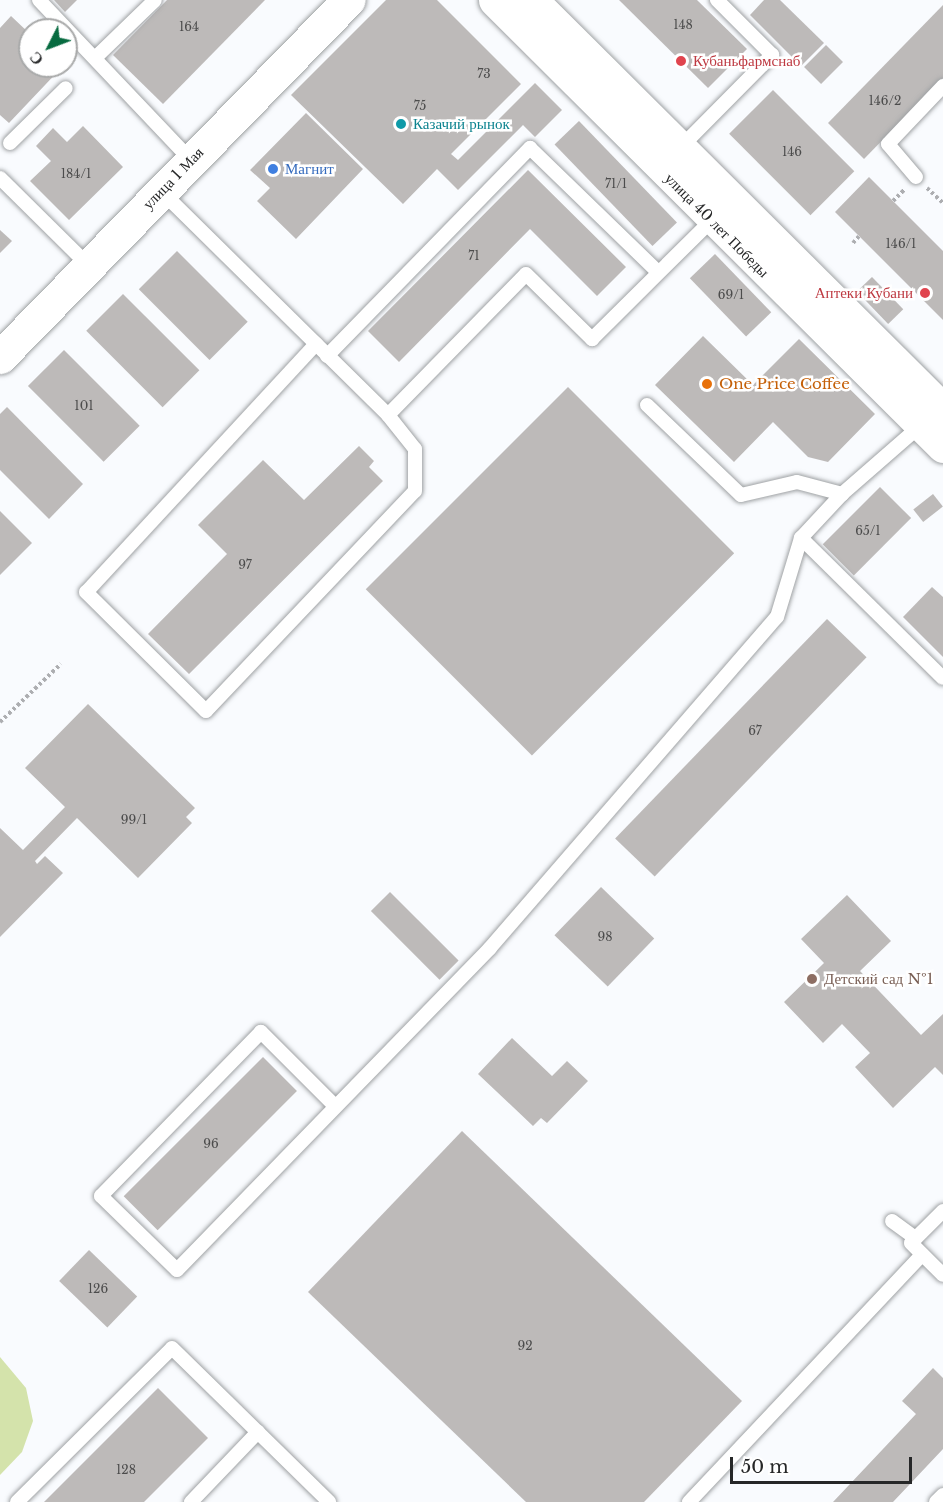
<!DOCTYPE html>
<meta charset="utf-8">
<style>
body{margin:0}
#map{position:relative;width:943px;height:1502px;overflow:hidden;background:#f9fbfe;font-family:"Libre Baskerville",serif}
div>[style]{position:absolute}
.green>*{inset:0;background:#d4e3ab}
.building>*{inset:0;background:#bdbab9;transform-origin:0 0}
.path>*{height:4px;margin-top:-2px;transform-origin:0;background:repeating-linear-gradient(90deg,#adaeb1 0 3px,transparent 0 6px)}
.roads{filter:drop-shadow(0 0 2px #9fa2a4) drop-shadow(0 0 2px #9fa2a4)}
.lane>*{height:14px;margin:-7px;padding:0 7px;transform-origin:7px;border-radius:7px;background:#fff}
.secondary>*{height:33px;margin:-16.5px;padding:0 16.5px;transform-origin:16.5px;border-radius:16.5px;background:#fff}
.dots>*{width:16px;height:16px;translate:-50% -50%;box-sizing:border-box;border:3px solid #fff;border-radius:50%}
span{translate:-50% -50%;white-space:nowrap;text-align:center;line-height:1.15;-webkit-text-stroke:5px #fff;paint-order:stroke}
.number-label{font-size:12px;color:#4c4c4c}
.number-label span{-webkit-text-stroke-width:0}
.health-label{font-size:15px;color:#be3a42}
.left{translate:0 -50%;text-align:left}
.right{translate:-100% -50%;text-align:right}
.culture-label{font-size:15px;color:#0d838f}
.shop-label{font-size:15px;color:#366cbe}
.street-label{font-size:15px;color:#262728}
.food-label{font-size:15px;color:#c56008}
.education-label{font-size:15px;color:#785e54}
.north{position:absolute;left:18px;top:18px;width:60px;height:60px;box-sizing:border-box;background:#fff;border:2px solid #a8a9a9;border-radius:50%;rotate:228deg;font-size:16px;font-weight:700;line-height:24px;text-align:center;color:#262728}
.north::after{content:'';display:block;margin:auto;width:21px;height:27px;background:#076b40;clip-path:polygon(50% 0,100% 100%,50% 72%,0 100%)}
.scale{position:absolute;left:730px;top:1457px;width:182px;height:27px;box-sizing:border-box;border:3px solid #262728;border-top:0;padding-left:8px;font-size:18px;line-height:21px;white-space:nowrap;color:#262728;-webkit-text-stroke:4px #fff;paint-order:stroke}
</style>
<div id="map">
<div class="green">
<i style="clip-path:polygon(0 1357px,26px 1388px,33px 1421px,22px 1452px,0 1475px)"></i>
</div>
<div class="building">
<i style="clip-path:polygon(54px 0,77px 0,65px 12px)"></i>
<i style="clip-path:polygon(167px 0,265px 0,163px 104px,113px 55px)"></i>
<i style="clip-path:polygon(386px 0,437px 0,521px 84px,451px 154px,458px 160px,535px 83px,562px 110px,535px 137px,523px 125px,458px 190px,437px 169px,403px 204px,291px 95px)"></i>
<i style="clip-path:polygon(619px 0,697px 0,747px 49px,708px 88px)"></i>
<i style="clip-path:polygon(764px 0,780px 0,824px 43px,801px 66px,750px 15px)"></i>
<i style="clip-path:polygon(943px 5px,943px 78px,864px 159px,828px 123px)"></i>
<i style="clip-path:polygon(11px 16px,30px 34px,30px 66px,63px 66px,9px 123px,0 115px,0 28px)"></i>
<i style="left:826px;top:45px;width:24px;height:31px;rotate:45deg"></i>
<i style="left:773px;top:90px;width:115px;height:62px;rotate:45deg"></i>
<i style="clip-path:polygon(306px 113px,363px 169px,296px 239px,257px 201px,270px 188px,250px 170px)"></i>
<i style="left:579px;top:121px;width:141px;height:34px;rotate:46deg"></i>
<i style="clip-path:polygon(83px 126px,123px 167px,69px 220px,30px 181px,51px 161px,36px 146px,53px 128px,67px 142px)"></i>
<i style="clip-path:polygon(528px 170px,626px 267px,597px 296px,530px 229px,399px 362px,368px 331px)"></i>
<i style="clip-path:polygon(869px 177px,943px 251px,943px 320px,835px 212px)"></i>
<i style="clip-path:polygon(0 230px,12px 241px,0 253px)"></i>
<i style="left:177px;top:251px;width:100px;height:54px;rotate:45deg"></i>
<i style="left:715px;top:254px;width:81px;height:35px;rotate:46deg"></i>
<i style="left:872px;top:277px;width:45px;height:21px;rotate:46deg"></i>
<i style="left:123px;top:294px;width:108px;height:52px;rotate:45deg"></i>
<i style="clip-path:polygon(703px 336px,753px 385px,799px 339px,875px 414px,828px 462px,808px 457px,773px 422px,734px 462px,655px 385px)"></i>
<i style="left:64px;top:350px;width:107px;height:51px;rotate:45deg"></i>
<i style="left:568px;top:387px;width:235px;height:286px;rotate:45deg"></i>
<i style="clip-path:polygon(7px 407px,83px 484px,49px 519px,0 470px,0 414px)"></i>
<i style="clip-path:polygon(359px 446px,374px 461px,369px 467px,383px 481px,189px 674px,148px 634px,227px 554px,198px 525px,263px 460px,304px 500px)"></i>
<i style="left:880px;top:487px;width:44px;height:81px;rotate:45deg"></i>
<i style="left:933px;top:494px;width:16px;height:25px;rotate:52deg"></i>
<i style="clip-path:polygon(0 511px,32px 543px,0 575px)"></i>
<i style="clip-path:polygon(932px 587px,943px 597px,943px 657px,903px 617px)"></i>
<i style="left:827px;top:619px;width:55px;height:305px;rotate:44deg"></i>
<i style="clip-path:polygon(88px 704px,195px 808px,186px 817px,192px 823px,138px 878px,77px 818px,35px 861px,37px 864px,45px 856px,63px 873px,0 937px,0 828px,23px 850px,65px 807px,25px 768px)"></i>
<i style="left:601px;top:887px;width:74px;height:67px;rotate:44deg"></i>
<i style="left:390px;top:892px;width:97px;height:27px;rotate:45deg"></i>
<i style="clip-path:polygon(847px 895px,891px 941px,860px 971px,921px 1035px,943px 1014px,943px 1075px,935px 1067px,893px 1108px,855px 1067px,870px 1053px,842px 1024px,823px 1043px,784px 1002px,824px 963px,801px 939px)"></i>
<i style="clip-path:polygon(512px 1038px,552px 1076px,567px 1061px,588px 1081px,547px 1123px,541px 1118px,533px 1126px,478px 1074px)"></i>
<i style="left:263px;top:1057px;width:48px;height:197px;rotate:45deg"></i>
<i style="clip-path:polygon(462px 1131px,742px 1401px,644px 1502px,526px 1502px,308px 1292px)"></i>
<i style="left:89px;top:1250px;width:67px;height:43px;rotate:44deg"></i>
<i style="clip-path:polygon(933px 1368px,943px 1378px,943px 1449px,893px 1502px,833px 1502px,916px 1414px,902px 1401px)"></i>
<i style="clip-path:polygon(158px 1388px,208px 1438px,144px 1502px,44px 1502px)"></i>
</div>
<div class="path">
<i style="left:927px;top:188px;width:22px;rotate:43deg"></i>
<i style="left:893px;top:201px;width:17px;rotate:-45deg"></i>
<i style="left:853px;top:243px;width:9px;rotate:-49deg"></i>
<i style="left:0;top:722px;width:84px;rotate:-43.6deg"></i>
</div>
<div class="roads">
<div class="lane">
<i style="left:39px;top:0;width:221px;rotate:46.5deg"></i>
<i style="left:95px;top:58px;width:83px;rotate:-44deg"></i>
<i style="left:10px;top:143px;width:78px;rotate:-44.5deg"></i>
<i style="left:678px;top:150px;width:134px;rotate:-45.3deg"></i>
<i style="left:772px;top:55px;width:78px;rotate:-135deg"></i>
<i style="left:916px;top:177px;width:43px;rotate:-130.3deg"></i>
<i style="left:888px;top:144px;width:80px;rotate:-46.5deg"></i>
<i style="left:0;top:178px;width:125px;rotate:44.7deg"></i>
<i style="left:161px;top:191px;width:319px;rotate:44.6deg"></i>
<i style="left:388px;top:415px;width:197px;rotate:-45.6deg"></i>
<i style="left:526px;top:274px;width:93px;rotate:44.6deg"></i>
<i style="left:592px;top:339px;width:169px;rotate:-44.8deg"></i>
<i style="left:316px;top:344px;width:338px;rotate:132.8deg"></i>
<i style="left:86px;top:592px;width:169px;rotate:44.8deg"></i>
<i style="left:206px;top:711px;width:303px;rotate:-46.5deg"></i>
<i style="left:415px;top:491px;width:42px;rotate:-90deg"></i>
<i style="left:415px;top:449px;width:43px;rotate:-128.5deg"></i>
<i style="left:327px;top:356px;width:291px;rotate:-45.7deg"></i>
<i style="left:530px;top:148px;width:178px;rotate:44.1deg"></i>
<i style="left:647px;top:405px;width:130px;rotate:43.8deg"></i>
<i style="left:741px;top:495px;width:57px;rotate:-13.1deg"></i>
<i style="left:797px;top:482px;width:47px;rotate:14.9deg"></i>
<i style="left:801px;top:538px;width:199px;rotate:44.6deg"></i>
<i style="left:335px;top:1106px;width:105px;rotate:-135deg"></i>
<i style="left:261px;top:1032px;width:229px;rotate:134.3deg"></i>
<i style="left:101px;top:1196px;width:106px;rotate:44.2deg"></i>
<i style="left:177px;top:1270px;width:449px;rotate:-45.8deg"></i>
<i style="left:490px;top:948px;width:438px;rotate:-49.1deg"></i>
<i style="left:777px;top:617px;width:83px;rotate:-73.1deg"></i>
<i style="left:801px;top:538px;width:60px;rotate:-47deg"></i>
<i style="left:842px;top:494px;width:105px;rotate:-41.1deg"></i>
<i style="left:943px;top:1211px;width:45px;rotate:135deg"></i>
<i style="left:911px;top:1243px;width:45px;rotate:45deg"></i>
<i style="left:892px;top:1221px;width:29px;rotate:36deg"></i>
<i style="left:17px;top:1502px;width:218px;rotate:-44.8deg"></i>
<i style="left:172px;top:1348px;width:220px;rotate:44.4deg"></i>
<i style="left:191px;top:1502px;width:97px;rotate:-46.3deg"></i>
<i style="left:689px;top:1502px;width:340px;rotate:-46.7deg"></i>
<i style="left:936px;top:1502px;width:10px;rotate:-45deg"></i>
</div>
<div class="secondary">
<i style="left:495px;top:0;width:632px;rotate:44.87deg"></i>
<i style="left:531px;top:0;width:581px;rotate:44.86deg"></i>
<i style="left:0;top:357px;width:499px;rotate:-45.7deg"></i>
</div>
</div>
<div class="dots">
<i style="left:681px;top:61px;background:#e0444e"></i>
<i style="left:401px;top:124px;background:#0f9aa8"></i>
<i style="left:273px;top:169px;background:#3f7fe0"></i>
<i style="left:925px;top:293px;background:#e0444e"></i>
<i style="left:707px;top:384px;background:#e8710a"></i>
<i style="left:812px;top:979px;background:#8d6e63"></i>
</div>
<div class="number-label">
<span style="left:683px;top:25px">148</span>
<span style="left:189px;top:27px">164</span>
<span style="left:484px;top:74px">73</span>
<span style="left:885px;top:101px">146/2</span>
<span style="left:420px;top:106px">75</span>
<span style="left:792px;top:152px">146</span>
<span style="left:76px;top:174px">184/1</span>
<span style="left:616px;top:184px">71/1</span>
<span style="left:901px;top:244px">146/1</span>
<span style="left:474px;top:256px">71</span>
<span style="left:731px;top:295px">69/1</span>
<span style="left:84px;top:406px">101</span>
<span style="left:868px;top:531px">65/1</span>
<span style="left:245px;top:565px">97</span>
<span style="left:755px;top:731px">67</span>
<span style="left:134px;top:820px">99/1</span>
<span style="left:605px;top:937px">98</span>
<span style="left:211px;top:1144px">96</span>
<span style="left:98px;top:1289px">126</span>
<span style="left:525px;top:1346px">92</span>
<span style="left:126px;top:1470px">128</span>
</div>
<div class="health-label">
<span class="left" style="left:693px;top:61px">Кубаньфармснаб</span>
<span class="right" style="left:913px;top:293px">Аптеки Кубани</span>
</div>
<div class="culture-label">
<span class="left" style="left:413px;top:124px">Казачий рынок</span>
</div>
<div class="shop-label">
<span class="left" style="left:285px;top:169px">Магнит</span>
</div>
<div class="street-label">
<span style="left:173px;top:178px;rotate:-46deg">улица 1 Мая</span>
<span style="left:717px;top:225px;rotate:45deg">улица 40 лет Победы</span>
</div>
<div class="food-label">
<span class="left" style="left:719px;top:384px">One Price Coffee</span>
</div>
<div class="education-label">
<span class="left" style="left:824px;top:979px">Детский сад №1</span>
</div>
<div class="north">С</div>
<div class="scale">50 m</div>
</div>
